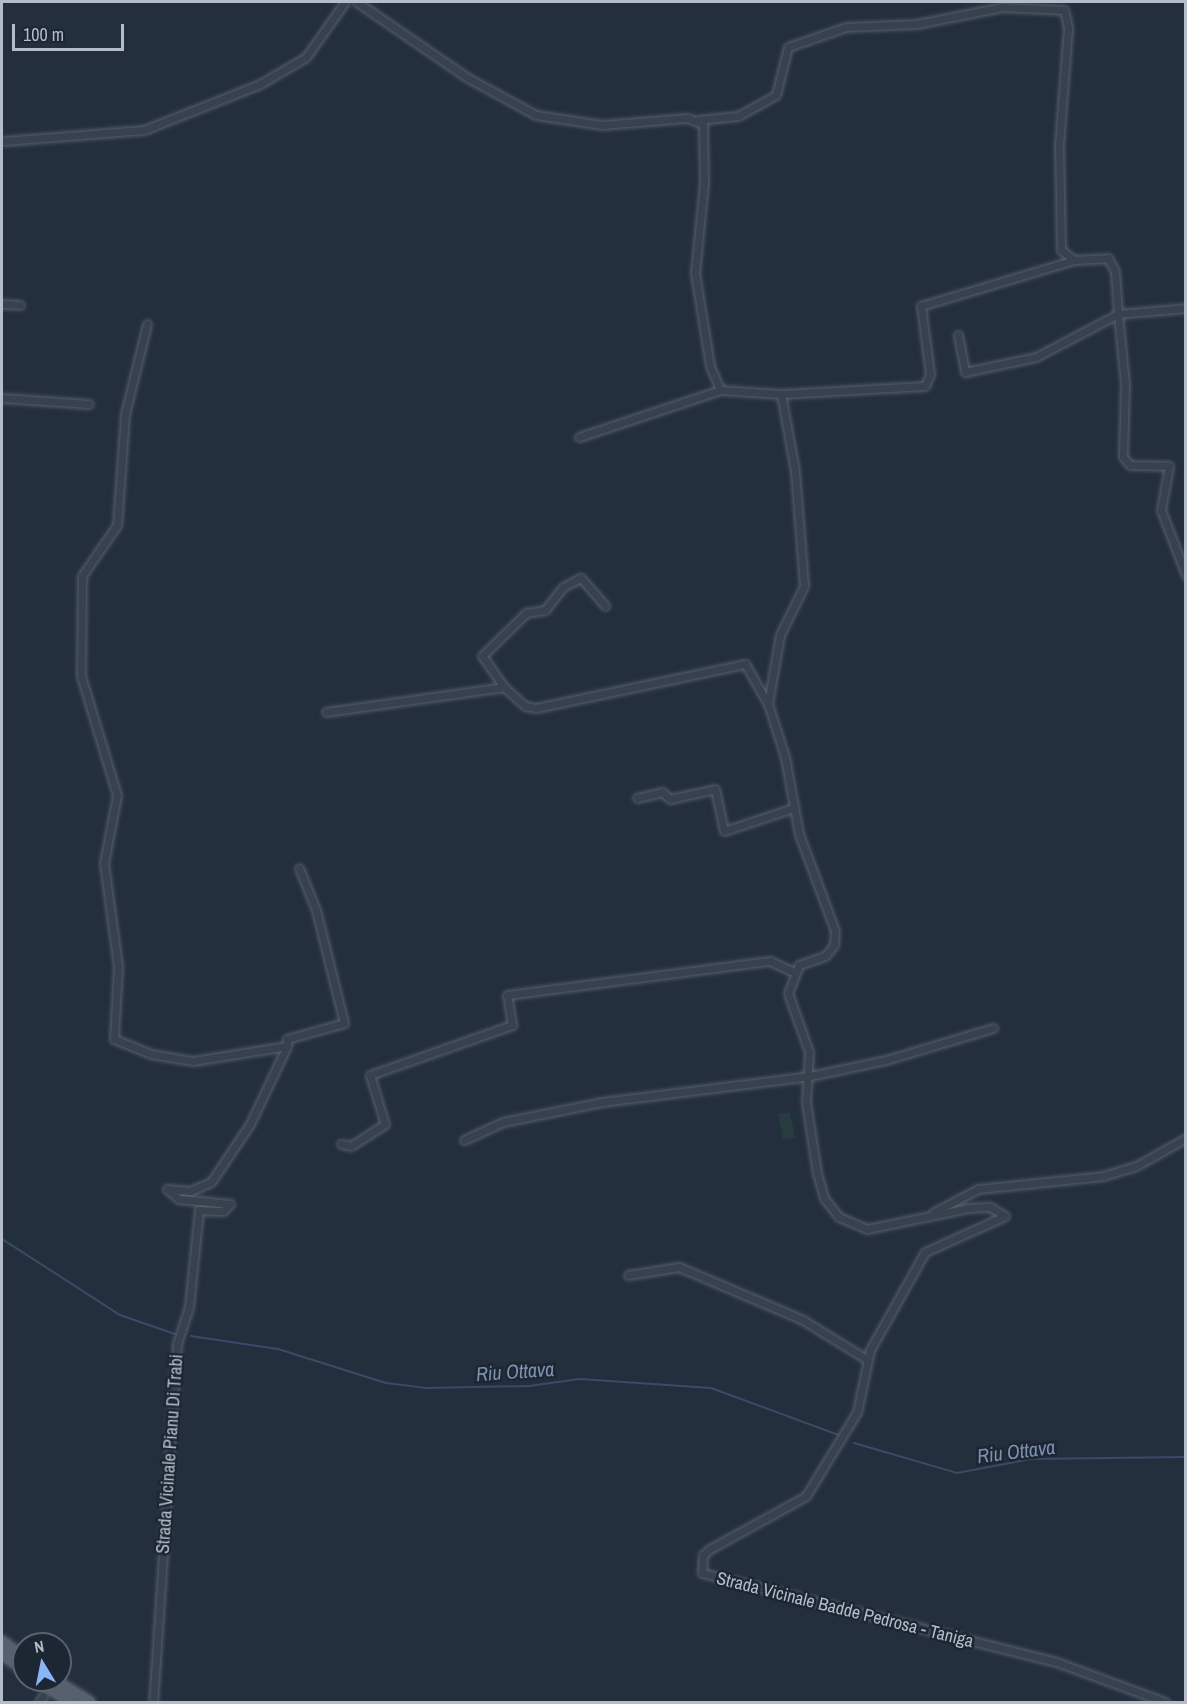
<!DOCTYPE html>
<style>
body{margin:0}
#map{position:relative;width:1187px;height:1704px;overflow:hidden;background:#242f3e;font-family:"Archivo Narrow",sans-serif}
div>[style]{position:absolute}
.green>*{inset:0;background:#263c3f;transform-origin:0 0}
.stream>*{height:2px;margin:-1px;padding:0 1px;transform-origin:1px;border-radius:1px;background:#394c67}
.roads{filter:drop-shadow(0 0 2px #565f6c) drop-shadow(0 0 2px #565f6c)}
.street>*{height:7px;margin:-3.5px;padding:0 3.5px;transform-origin:3.5px;border-radius:3.5px;background:#38414e}
.primary>*{height:10px;margin:-5px;padding:0 5px;transform-origin:5px;border-radius:5px;background:#56606e}
span{translate:-50% -50%;white-space:nowrap;text-align:center;line-height:1.15;-webkit-text-stroke:5px #1d2633;paint-order:stroke}
.street-label{font-size:18px;color:#b4bcc9}
.water-label{font-size:20px;color:#7c92b1;font-style:italic}
.frame{position:absolute;inset:0;border:3px solid #b4bcc9;pointer-events:none}
.north{position:absolute;left:12px;top:1632px;width:60px;height:60px;box-sizing:border-box;background:#1d2633;border:2px solid #59626f;border-radius:50%;rotate:350deg;font-size:16px;font-weight:700;line-height:24px;text-align:center;color:#b4bcc9}
.north::after{content:'';display:block;margin:auto;width:21px;height:27px;background:#8ab4f8;clip-path:polygon(50% 0,100% 100%,50% 72%,0 100%)}
.scale{position:absolute;left:12px;top:24px;width:112px;height:27px;box-sizing:border-box;border:3px solid #b4bcc9;border-top:0;padding-left:8px;font-size:18px;line-height:21px;white-space:nowrap;color:#b4bcc9;-webkit-text-stroke:4px #1d2633;paint-order:stroke}
</style>
<div id="map">
<div class="green">
<i style="left:790px;top:1112px;width:26px;height:12px;rotate:79deg"></i>
</div>
<div class="stream">
<i style="left:2px;top:1239px;width:140px;rotate:32.8deg"></i>
<i style="left:120px;top:1315px;width:58px;rotate:19.1deg"></i>
<i style="left:191px;top:1336px;width:88px;rotate:8.5deg"></i>
<i style="left:278px;top:1349px;width:113px;rotate:17.5deg"></i>
<i style="left:386px;top:1383px;width:38px;rotate:7deg"></i>
<i style="left:424px;top:1388px;width:105px;rotate:-1.1deg"></i>
<i style="left:529px;top:1386px;width:51px;rotate:-7.8deg"></i>
<i style="left:580px;top:1379px;width:131px;rotate:3.9deg"></i>
<i style="left:711px;top:1388px;width:136px;rotate:20.2deg"></i>
<i style="left:854px;top:1443px;width:107px;rotate:16.2deg"></i>
<i style="left:957px;top:1473px;width:75px;rotate:-10.7deg"></i>
<i style="left:1031px;top:1459px;width:155px;rotate:-0.7deg"></i>
</div>
<div class="roads">
<div class="street">
<i style="left:357px;top:2px;width:135px;rotate:34.4deg"></i>
<i style="left:468px;top:78px;width:77px;rotate:28.6deg"></i>
<i style="left:536px;top:115px;width:67px;rotate:8.6deg"></i>
<i style="left:602px;top:125px;width:85px;rotate:-4.7deg"></i>
<i style="left:687px;top:118px;width:17px;rotate:21deg"></i>
<i style="left:703px;top:124px;width:59px;rotate:89deg"></i>
<i style="left:704px;top:183px;width:90px;rotate:95.7deg"></i>
<i style="left:695px;top:273px;width:94px;rotate:80.8deg"></i>
<i style="left:710px;top:366px;width:26px;rotate:67deg"></i>
<i style="left:720px;top:390px;width:61px;rotate:3.8deg"></i>
<i style="left:781px;top:394px;width:78px;rotate:79.7deg"></i>
<i style="left:795px;top:471px;width:115px;rotate:85.5deg"></i>
<i style="left:804px;top:586px;width:55px;rotate:116.1deg"></i>
<i style="left:780px;top:635px;width:70px;rotate:99.9deg"></i>
<i style="left:768px;top:704px;width:56px;rotate:72.2deg"></i>
<i style="left:785px;top:757px;width:78px;rotate:79.7deg"></i>
<i style="left:799px;top:834px;width:103px;rotate:69.6deg"></i>
<i style="left:835px;top:931px;width:14px;rotate:94deg"></i>
<i style="left:834px;top:945px;width:14px;rotate:129deg"></i>
<i style="left:825px;top:956px;width:28px;rotate:161deg"></i>
<i style="left:799px;top:965px;width:30px;rotate:111deg"></i>
<i style="left:788px;top:993px;width:63px;rotate:70.4deg"></i>
<i style="left:809px;top:1052px;width:50px;rotate:93.4deg"></i>
<i style="left:806px;top:1102px;width:72px;rotate:81.2deg"></i>
<i style="left:817px;top:1173px;width:26px;rotate:74deg"></i>
<i style="left:824px;top:1198px;width:24px;rotate:52deg"></i>
<i style="left:839px;top:1217px;width:30px;rotate:23deg"></i>
<i style="left:867px;top:1229px;width:103px;rotate:-11.7deg"></i>
<i style="left:968px;top:1208px;width:22px;rotate:-3deg"></i>
<i style="left:990px;top:1207px;width:17px;rotate:31deg"></i>
<i style="left:1005px;top:1216px;width:88px;rotate:155.8deg"></i>
<i style="left:925px;top:1252px;width:112px;rotate:119.3deg"></i>
<i style="left:870px;top:1350px;width:63px;rotate:101.8deg"></i>
<i style="left:857px;top:1412px;width:98px;rotate:121.3deg"></i>
<i style="left:806px;top:1496px;width:110px;rotate:151.1deg"></i>
<i style="left:710px;top:1549px;width:9px;rotate:139deg"></i>
<i style="left:703px;top:1555px;width:18px;rotate:93deg"></i>
<i style="left:702px;top:1573px;width:368px;rotate:14.1deg"></i>
<i style="left:1059px;top:1663px;width:113px;rotate:20.2deg"></i>
<i style="left:698px;top:120px;width:40px;rotate:-5.7deg"></i>
<i style="left:738px;top:116px;width:43px;rotate:-28.9deg"></i>
<i style="left:776px;top:95px;width:49px;rotate:-76deg"></i>
<i style="left:788px;top:47px;width:61px;rotate:-19deg"></i>
<i style="left:846px;top:27px;width:71px;rotate:-2.4deg"></i>
<i style="left:917px;top:24px;width:87px;rotate:-11.3deg"></i>
<i style="left:1002px;top:7px;width:62px;rotate:2.8deg"></i>
<i style="left:1064px;top:10px;width:18px;rotate:77deg"></i>
<i style="left:1068px;top:28px;width:116px;rotate:94.4deg"></i>
<i style="left:1059px;top:144px;width:106px;rotate:88.9deg"></i>
<i style="left:1061px;top:250px;width:16px;rotate:38deg"></i>
<i style="left:1074px;top:260px;width:34px;rotate:-3deg"></i>
<i style="left:1108px;top:258px;width:15px;rotate:62deg"></i>
<i style="left:1115px;top:271px;width:43px;rotate:86deg"></i>
<i style="left:1118px;top:314px;width:68px;rotate:-5deg"></i>
<i style="left:4px;top:141px;width:140px;rotate:-4.5deg"></i>
<i style="left:144px;top:130px;width:125px;rotate:-21.6deg"></i>
<i style="left:260px;top:84px;width:53px;rotate:-30.4deg"></i>
<i style="left:306px;top:57px;width:67px;rotate:-54.7deg"></i>
<i style="left:2px;top:304px;width:18px;rotate:3deg"></i>
<i style="left:147px;top:324px;width:93px;rotate:103.7deg"></i>
<i style="left:125px;top:414px;width:111px;rotate:94.1deg"></i>
<i style="left:117px;top:525px;width:62px;rotate:124.5deg"></i>
<i style="left:82px;top:576px;width:100px;rotate:90.6deg"></i>
<i style="left:81px;top:676px;width:124px;rotate:73.2deg"></i>
<i style="left:117px;top:795px;width:69px;rotate:100.8deg"></i>
<i style="left:104px;top:863px;width:105px;rotate:82.3deg"></i>
<i style="left:118px;top:967px;width:72px;rotate:93.2deg"></i>
<i style="left:114px;top:1039px;width:40px;rotate:22deg"></i>
<i style="left:151px;top:1054px;width:43px;rotate:9.5deg"></i>
<i style="left:193px;top:1061px;width:95px;rotate:-9.1deg"></i>
<i style="left:287px;top:1046px;width:86px;rotate:115.4deg"></i>
<i style="left:250px;top:1124px;width:70px;rotate:123.9deg"></i>
<i style="left:211px;top:1182px;width:23px;rotate:157deg"></i>
<i style="left:190px;top:1191px;width:23px;rotate:-175deg"></i>
<i style="left:167px;top:1189px;width:16px;rotate:40deg"></i>
<i style="left:179px;top:1199px;width:51px;rotate:5.6deg"></i>
<i style="left:230px;top:1204px;width:10px;rotate:135deg"></i>
<i style="left:223px;top:1211px;width:24px;rotate:-178deg"></i>
<i style="left:199px;top:1210px;width:98px;rotate:95.9deg"></i>
<i style="left:189px;top:1307px;width:39px;rotate:108deg"></i>
<i style="left:177px;top:1344px;width:359px;rotate:93.8deg"></i>
<i style="left:958px;top:335px;width:38px;rotate:79deg"></i>
<i style="left:965px;top:372px;width:73px;rotate:-11.9deg"></i>
<i style="left:1036px;top:357px;width:93px;rotate:-27.7deg"></i>
<i style="left:1118px;top:314px;width:70px;rotate:84.3deg"></i>
<i style="left:1125px;top:384px;width:73px;rotate:91.6deg"></i>
<i style="left:1123px;top:457px;width:11px;rotate:49deg"></i>
<i style="left:1130px;top:465px;width:39px;rotate:1deg"></i>
<i style="left:1169px;top:466px;width:45px;rotate:100.3deg"></i>
<i style="left:1161px;top:510px;width:70px;rotate:69deg"></i>
<i style="left:781px;top:394px;width:144px;rotate:-3.2deg"></i>
<i style="left:925px;top:386px;width:13px;rotate:-67deg"></i>
<i style="left:930px;top:374px;width:69px;rotate:-97.5deg"></i>
<i style="left:921px;top:306px;width:160px;rotate:-16.7deg"></i>
<i style="left:2px;top:398px;width:87px;rotate:3.9deg"></i>
<i style="left:579px;top:437px;width:149px;rotate:-18.4deg"></i>
<i style="left:504px;top:687px;width:38px;rotate:-125deg"></i>
<i style="left:482px;top:656px;width:62px;rotate:-44.3deg"></i>
<i style="left:526px;top:613px;width:19px;rotate:-9deg"></i>
<i style="left:545px;top:610px;width:29px;rotate:-52deg"></i>
<i style="left:563px;top:587px;width:20px;rotate:-27deg"></i>
<i style="left:581px;top:578px;width:37px;rotate:49deg"></i>
<i style="left:326px;top:712px;width:180px;rotate:-8deg"></i>
<i style="left:504px;top:687px;width:28px;rotate:42deg"></i>
<i style="left:525px;top:706px;width:11px;rotate:10deg"></i>
<i style="left:536px;top:708px;width:214px;rotate:-11.9deg"></i>
<i style="left:745px;top:664px;width:46px;rotate:60.1deg"></i>
<i style="left:637px;top:798px;width:26px;rotate:-13deg"></i>
<i style="left:662px;top:792px;width:11px;rotate:41deg"></i>
<i style="left:670px;top:799px;width:46px;rotate:-12.5deg"></i>
<i style="left:715px;top:789px;width:43px;rotate:77.9deg"></i>
<i style="left:724px;top:831px;width:73px;rotate:-18.4deg"></i>
<i style="left:287px;top:1046px;width:7px;rotate:-90deg"></i>
<i style="left:287px;top:1039px;width:59px;rotate:-15.7deg"></i>
<i style="left:344px;top:1023px;width:116px;rotate:-103.9deg"></i>
<i style="left:316px;top:910px;width:45px;rotate:-112deg"></i>
<i style="left:464px;top:1140px;width:43px;rotate:-24.8deg"></i>
<i style="left:503px;top:1122px;width:101px;rotate:-11.4deg"></i>
<i style="left:602px;top:1102px;width:210px;rotate:-7.1deg"></i>
<i style="left:810px;top:1076px;width:78px;rotate:-11.9deg"></i>
<i style="left:886px;top:1060px;width:112px;rotate:-16.7deg"></i>
<i style="left:341px;top:1144px;width:10px;rotate:11deg"></i>
<i style="left:351px;top:1146px;width:40px;rotate:-32.9deg"></i>
<i style="left:385px;top:1124px;width:51px;rotate:-107deg"></i>
<i style="left:370px;top:1075px;width:151px;rotate:-19.4deg"></i>
<i style="left:512px;top:1025px;width:30px;rotate:-99deg"></i>
<i style="left:507px;top:995px;width:265px;rotate:-7.4deg"></i>
<i style="left:770px;top:961px;width:26px;rotate:25deg"></i>
<i style="left:934px;top:1212px;width:50px;rotate:-27.6deg"></i>
<i style="left:978px;top:1189px;width:126px;rotate:-5.9deg"></i>
<i style="left:1103px;top:1176px;width:34px;rotate:-17deg"></i>
<i style="left:1136px;top:1166px;width:57px;rotate:-29.2deg"></i>
<i style="left:628px;top:1275px;width:52px;rotate:-8.9deg"></i>
<i style="left:679px;top:1267px;width:135px;rotate:23.1deg"></i>
<i style="left:803px;top:1320px;width:76px;rotate:31.6deg"></i>
<i style="left:39px;top:1702px;width:7px;rotate:-56deg"></i>
</div>
<div class="primary">
<i style="left:2px;top:1641px;width:28px;rotate:38deg"></i>
<i style="left:2px;top:1654px;width:27px;rotate:36deg"></i>
<i style="left:37px;top:1680px;width:40px;rotate:34deg"></i>
<i style="left:54px;top:1680px;width:42px;rotate:31.4deg"></i>
</div>
</div>
<div class="street-label">
<span style="left:170px;top:1454px;rotate:-86deg">Strada Vicinale Pianu Di Trabi</span>
<span style="left:845px;top:1610px;rotate:14deg">Strada Vicinale Badde Pedrosa - Taniga</span>
</div>
<div class="water-label">
<span style="left:515px;top:1371px;rotate:-4deg">Riu Ottava</span>
<span style="left:1016px;top:1451px;rotate:-7deg">Riu Ottava</span>
</div>
<div class="frame"></div>
<div class="north">N</div>
<div class="scale">100 m</div>
</div>
